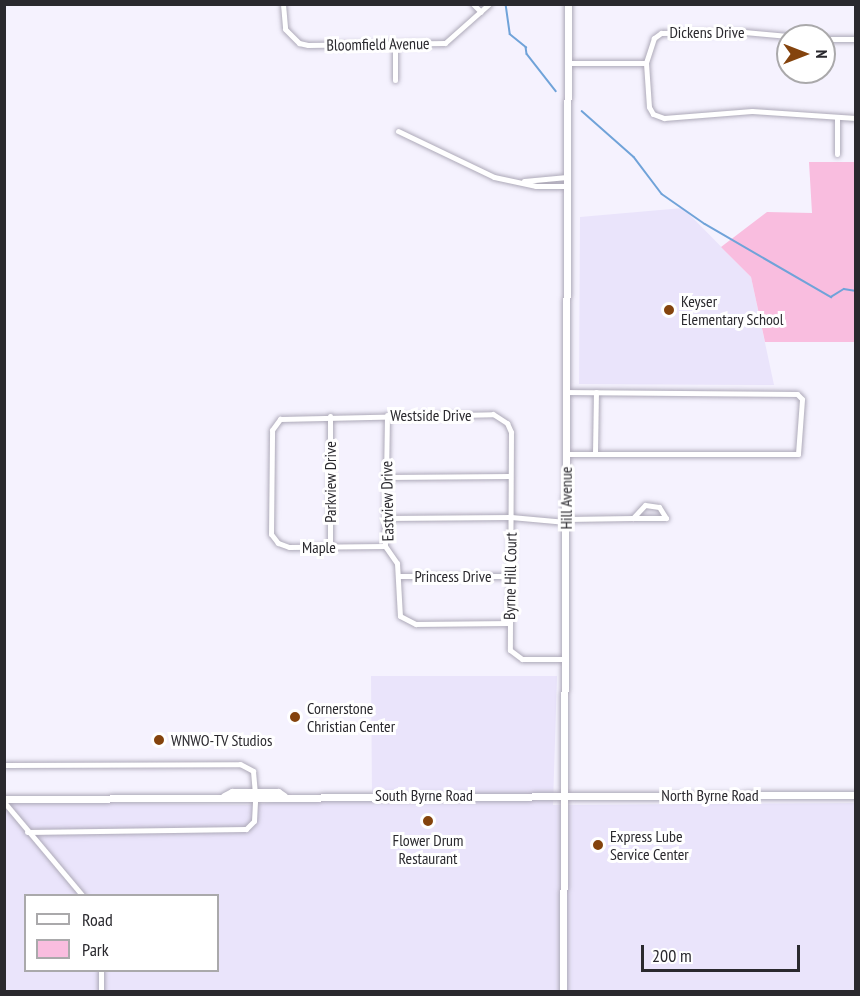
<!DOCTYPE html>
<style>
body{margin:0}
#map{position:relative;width:860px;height:996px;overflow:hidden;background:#f5f2fe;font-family:"PT Sans Narrow",sans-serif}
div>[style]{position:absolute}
.built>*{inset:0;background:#eae4fb}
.green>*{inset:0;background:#f9bddf}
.stream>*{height:1.5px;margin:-0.75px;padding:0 0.75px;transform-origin:0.75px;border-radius:0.75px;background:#70a3d9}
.roads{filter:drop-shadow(0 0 2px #ada9b8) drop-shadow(0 0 2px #ada9b8)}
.minor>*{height:5px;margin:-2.5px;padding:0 2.5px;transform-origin:2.5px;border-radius:2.5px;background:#fff}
.major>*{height:7px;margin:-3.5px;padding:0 3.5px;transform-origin:3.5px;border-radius:3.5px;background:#fff}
.dots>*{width:16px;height:16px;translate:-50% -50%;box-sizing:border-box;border:3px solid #fff;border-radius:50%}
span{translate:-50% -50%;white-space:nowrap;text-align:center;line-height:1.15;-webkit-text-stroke:6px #fff;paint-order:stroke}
.street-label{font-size:16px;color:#2a292e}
.poi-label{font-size:16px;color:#2a292e}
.left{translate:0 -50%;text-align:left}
.frame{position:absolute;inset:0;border:6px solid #2a292e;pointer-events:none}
.legend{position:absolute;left:24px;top:894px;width:195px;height:78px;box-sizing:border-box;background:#fff;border:2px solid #aaa9ab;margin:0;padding:8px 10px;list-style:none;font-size:18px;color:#2a292e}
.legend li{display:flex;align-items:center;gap:12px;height:30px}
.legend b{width:30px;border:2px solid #aaa9ab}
.north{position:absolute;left:776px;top:24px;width:60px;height:60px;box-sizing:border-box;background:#fff;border:2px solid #aaa9ab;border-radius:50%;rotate:90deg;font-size:16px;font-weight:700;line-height:24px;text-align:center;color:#2a292e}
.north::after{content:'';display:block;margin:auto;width:21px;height:27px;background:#84430d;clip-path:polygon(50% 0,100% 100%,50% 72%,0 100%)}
.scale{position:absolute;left:641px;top:945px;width:159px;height:27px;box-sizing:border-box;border:3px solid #2a292e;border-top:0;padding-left:8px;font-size:18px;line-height:21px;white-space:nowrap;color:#2a292e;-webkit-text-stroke:4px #fff;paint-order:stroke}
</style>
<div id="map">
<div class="built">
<i style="clip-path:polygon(683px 208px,751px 277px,774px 385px,579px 384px,580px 217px)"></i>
<i style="clip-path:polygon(evenodd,371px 676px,557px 676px,553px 805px,855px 803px,855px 991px,5px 992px,5px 801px,255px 805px,311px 796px,372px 795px,371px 676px,26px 896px,218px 896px,218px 970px,26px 970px,26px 896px)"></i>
</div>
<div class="green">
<i style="clip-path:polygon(809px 162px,855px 162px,855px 342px,765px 342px,751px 277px,721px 247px,767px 212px,812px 213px)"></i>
</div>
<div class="stream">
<i style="left:506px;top:4px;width:30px;rotate:82deg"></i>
<i style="left:510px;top:34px;width:21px;rotate:39deg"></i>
<i style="left:526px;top:47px;width:7px;rotate:82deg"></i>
<i style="left:527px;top:54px;width:47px;rotate:51.9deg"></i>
<i style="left:582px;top:111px;width:69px;rotate:41.5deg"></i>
<i style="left:634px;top:157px;width:46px;rotate:52.9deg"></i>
<i style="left:662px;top:194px;width:52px;rotate:34.9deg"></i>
<i style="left:705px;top:224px;width:146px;rotate:30.1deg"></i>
<i style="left:831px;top:297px;width:15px;rotate:-32deg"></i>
<i style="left:844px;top:289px;width:12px;rotate:9deg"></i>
</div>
<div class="roads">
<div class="minor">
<i style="left:283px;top:4px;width:25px;rotate:85deg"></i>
<i style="left:285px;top:29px;width:20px;rotate:45deg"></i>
<i style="left:299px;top:43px;width:9px;rotate:13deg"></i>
<i style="left:308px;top:45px;width:137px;rotate:-0.8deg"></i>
<i style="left:445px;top:43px;width:59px;rotate:-41.6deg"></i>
<i style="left:473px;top:4px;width:11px;rotate:45deg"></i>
<i style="left:788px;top:36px;width:44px;rotate:-174.8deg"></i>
<i style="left:744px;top:32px;width:83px;rotate:179.3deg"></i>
<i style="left:661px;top:33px;width:9px;rotate:144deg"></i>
<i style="left:654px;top:38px;width:26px;rotate:108deg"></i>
<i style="left:646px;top:63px;width:44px;rotate:86.1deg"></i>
<i style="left:649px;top:107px;width:8px;rotate:60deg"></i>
<i style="left:653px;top:114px;width:12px;rotate:20deg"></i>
<i style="left:664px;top:118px;width:88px;rotate:-4.5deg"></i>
<i style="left:752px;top:111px;width:104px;rotate:3.9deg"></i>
<i style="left:824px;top:39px;width:32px"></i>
<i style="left:395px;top:44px;width:36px;rotate:90deg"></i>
<i style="left:568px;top:63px;width:78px"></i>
<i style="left:837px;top:119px;width:35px;rotate:90deg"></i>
<i style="left:398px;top:131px;width:106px;rotate:25.6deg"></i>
<i style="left:494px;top:177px;width:43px;rotate:12.1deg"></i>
<i style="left:536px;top:186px;width:31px"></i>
<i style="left:524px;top:181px;width:43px;rotate:-5.3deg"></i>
<i style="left:387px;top:415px;width:131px;rotate:90.9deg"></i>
<i style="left:385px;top:546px;width:21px;rotate:55deg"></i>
<i style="left:397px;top:563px;width:53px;rotate:86.8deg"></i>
<i style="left:400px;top:616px;width:18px;rotate:27deg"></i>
<i style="left:416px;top:624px;width:93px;rotate:-0.6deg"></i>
<i style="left:566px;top:454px;width:232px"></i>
<i style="left:798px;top:454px;width:55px;rotate:-85.8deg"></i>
<i style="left:802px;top:399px;width:7px;rotate:-135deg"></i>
<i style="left:797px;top:394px;width:231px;rotate:-179.5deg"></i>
<i style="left:595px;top:454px;width:62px;rotate:-89.1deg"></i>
<i style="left:386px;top:477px;width:124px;rotate:-0.5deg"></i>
<i style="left:386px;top:518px;width:125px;rotate:-0.5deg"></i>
<i style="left:511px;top:517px;width:55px;rotate:5.2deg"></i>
<i style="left:566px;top:519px;width:67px;rotate:-0.9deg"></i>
<i style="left:633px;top:518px;width:33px"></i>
<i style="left:666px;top:518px;width:13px;rotate:-122deg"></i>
<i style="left:659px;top:507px;width:14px;rotate:-172deg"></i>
<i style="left:645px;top:505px;width:18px;rotate:133deg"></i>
<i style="left:385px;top:546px;width:96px;rotate:179.4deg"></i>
<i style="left:289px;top:547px;width:12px;rotate:-160deg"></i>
<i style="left:278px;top:543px;width:11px;rotate:-128deg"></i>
<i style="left:271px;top:534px;width:104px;rotate:-89.4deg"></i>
<i style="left:272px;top:430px;width:14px;rotate:-54deg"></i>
<i style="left:280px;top:419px;width:213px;rotate:-1.3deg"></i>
<i style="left:493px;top:414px;width:17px;rotate:33deg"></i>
<i style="left:507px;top:423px;width:10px;rotate:66deg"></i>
<i style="left:511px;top:432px;width:218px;rotate:90.3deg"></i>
<i style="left:510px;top:650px;width:15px;rotate:37deg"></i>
<i style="left:522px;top:659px;width:43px"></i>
<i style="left:330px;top:547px;width:131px;rotate:-90deg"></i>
<i style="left:398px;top:576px;width:111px"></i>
<i style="left:4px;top:765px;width:236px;rotate:-0.2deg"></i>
<i style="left:240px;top:764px;width:15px;rotate:28deg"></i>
<i style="left:253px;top:771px;width:21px;rotate:85deg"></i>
<i style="left:4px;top:802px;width:123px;rotate:50deg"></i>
<i style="left:27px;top:832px;width:219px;rotate:-0.8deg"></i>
<i style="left:246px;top:829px;width:11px;rotate:-45deg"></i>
<i style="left:254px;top:821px;width:22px;rotate:-87deg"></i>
<i style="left:101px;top:992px;width:22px;rotate:-90deg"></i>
</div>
<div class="major">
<i style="left:224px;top:796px;width:9px;rotate:-27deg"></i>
<i style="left:232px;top:792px;width:46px"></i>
<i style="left:278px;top:792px;width:7px;rotate:34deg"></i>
<i style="left:4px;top:799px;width:852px;rotate:-0.27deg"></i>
<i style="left:563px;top:992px;width:988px;rotate:-89.71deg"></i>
</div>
</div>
<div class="dots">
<i style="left:669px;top:310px;background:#84430d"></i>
<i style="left:295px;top:717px;background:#84430d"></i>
<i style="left:159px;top:740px;background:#84430d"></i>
<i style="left:428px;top:821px;background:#84430d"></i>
<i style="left:598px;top:845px;background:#84430d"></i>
</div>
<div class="street-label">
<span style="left:707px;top:32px">Dickens Drive</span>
<span style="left:378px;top:44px;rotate:-1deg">Bloomfield Avenue</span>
<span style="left:431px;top:415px">Westside Drive</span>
<span style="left:330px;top:482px;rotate:-90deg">Parkview Drive</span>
<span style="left:566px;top:498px;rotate:-90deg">Hill Avenue</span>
<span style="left:387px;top:501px;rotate:-91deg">Eastview Drive</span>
<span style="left:319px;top:547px">Maple</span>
<span style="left:453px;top:576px">Princess Drive</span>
<span style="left:510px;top:576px;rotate:-89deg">Byrne Hill Court</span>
<span style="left:424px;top:795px">South Byrne Road</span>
<span style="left:710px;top:795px">North Byrne Road</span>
</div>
<div class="poi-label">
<span class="left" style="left:681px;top:310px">Keyser<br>Elementary School</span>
<span class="left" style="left:307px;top:717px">Cornerstone<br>Christian Center</span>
<span class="left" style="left:171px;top:740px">WNWO-TV Studios</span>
<span class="left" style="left:610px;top:845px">Express Lube<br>Service Center</span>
<span style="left:428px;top:849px">Flower Drum<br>Restaurant</span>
</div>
<div class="frame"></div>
<ul class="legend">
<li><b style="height:8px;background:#fff"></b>Road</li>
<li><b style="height:16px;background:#f9bddf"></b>Park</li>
</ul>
<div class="north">N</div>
<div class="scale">200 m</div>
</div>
